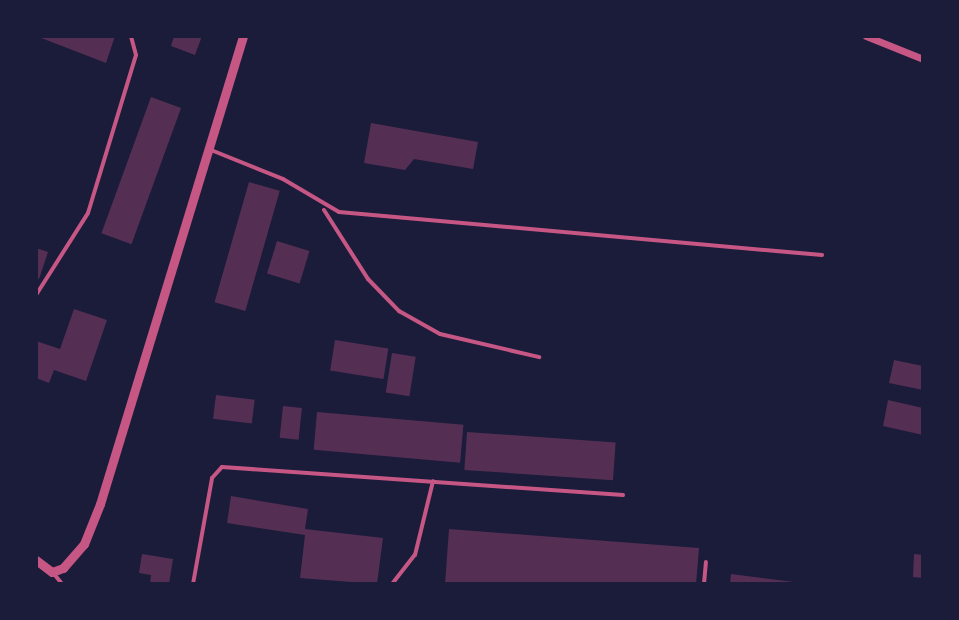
<!DOCTYPE html>
<style>
body{margin:0}
#map{position:relative;width:959px;height:620px;overflow:hidden;background:#1b1b3a;font-family:"Titillium Web",sans-serif}
div>[style]{position:absolute}
.building>*{inset:0;background:#542f53;transform-origin:0 0}
.service>*{height:4px;margin:-2px;padding:0 2px;transform-origin:2px;border-radius:2px;background:#c65784}
.minor>*{height:7px;margin:-3.5px;padding:0 3.5px;transform-origin:3.5px;border-radius:3.5px;background:#c65784}
.tertiary>*{height:9px;margin:-4.5px;padding:0 4.5px;transform-origin:4.5px;border-radius:4.5px;background:#c65784}
span{translate:-50% -50%;white-space:nowrap;text-align:center;line-height:1.15;-webkit-text-stroke:8px #1b1b3a;paint-order:stroke}
.frame{position:absolute;inset:0;border:38px solid #1b1b3a;pointer-events:none}
</style>
<div id="map">
<div class="building">
<i style="clip-path:polygon(36px 36px,115px 36px,106px 63px)"></i>
<i style="clip-path:polygon(174px 36px,202px 36px,195px 55px,171px 46px)"></i>
<i style="left:151px;top:97px;width:32px;height:145px;rotate:20deg"></i>
<i style="clip-path:polygon(371px 123px,478px 142px,473px 169px,414px 159px,405px 170px,364px 163px)"></i>
<i style="left:249px;top:182px;width:32px;height:125px;rotate:16deg"></i>
<i style="left:277px;top:241px;width:34px;height:34px;rotate:17deg"></i>
<i style="clip-path:polygon(36px 248px,48px 252px,39px 279px,36px 278px)"></i>
<i style="clip-path:polygon(74px 309px,107px 320px,86px 381px,54px 370px,49px 383px,36px 378px,36px 341px,60px 349px)"></i>
<i style="left:335px;top:340px;width:54px;height:31px;rotate:9deg"></i>
<i style="left:392px;top:353px;width:24px;height:40px;rotate:9deg"></i>
<i style="clip-path:polygon(894px 360px,923px 366px,923px 390px,889px 383px)"></i>
<i style="left:216px;top:395px;width:39px;height:24px;rotate:7deg"></i>
<i style="clip-path:polygon(888px 400px,923px 408px,923px 435px,883px 426px)"></i>
<i style="left:283px;top:406px;width:19px;height:32px;rotate:6deg"></i>
<i style="left:317px;top:412px;width:147px;height:38px;rotate:5deg"></i>
<i style="left:467px;top:432px;width:149px;height:38px;rotate:4deg"></i>
<i style="clip-path:polygon(231px 496px,308px 509px,305px 529px,383px 538px,377px 584px,300px 578px,305px 535px,227px 523px)"></i>
<i style="clip-path:polygon(449px 529px,699px 548px,696px 584px,445px 584px)"></i>
<i style="clip-path:polygon(142px 554px,173px 559px,169px 584px,150px 584px,151px 575px,139px 573px)"></i>
<i style="clip-path:polygon(914px 554px,923px 555px,923px 578px,913px 577px)"></i>
<i style="clip-path:polygon(731px 574px,794px 582px,794px 584px,730px 584px)"></i>
</div>
<div class="service">
<i style="left:211px;top:150px;width:78px;rotate:21.9deg"></i>
<i style="left:283px;top:179px;width:65px;rotate:30.5deg"></i>
<i style="left:339px;top:212px;width:485px;rotate:5.1deg"></i>
<i style="left:324px;top:210px;width:82px;rotate:57.5deg"></i>
<i style="left:368px;top:279px;width:45px;rotate:45.9deg"></i>
<i style="left:399px;top:311px;width:47px;rotate:29.3deg"></i>
<i style="left:440px;top:334px;width:102px;rotate:13.1deg"></i>
<i style="left:36px;top:295px;width:97px;rotate:-57.6deg"></i>
<i style="left:88px;top:213px;width:165px;rotate:-73.1deg"></i>
<i style="left:136px;top:55px;width:20px;rotate:-105deg"></i>
<i style="left:54px;top:574px;width:13px;rotate:51deg"></i>
<i style="left:193px;top:584px;width:108px;rotate:-79.8deg"></i>
<i style="left:212px;top:478px;width:15px;rotate:-48deg"></i>
<i style="left:222px;top:467px;width:402px;rotate:4deg"></i>
<i style="left:392px;top:584px;width:37px;rotate:-52deg"></i>
<i style="left:415px;top:555px;width:76px;rotate:-76.3deg"></i>
<i style="left:704px;top:584px;width:22px;rotate:-85deg"></i>
</div>
<div class="minor">
<i style="left:866px;top:36px;width:61px;rotate:22deg"></i>
</div>
<div class="tertiary">
<i style="left:36px;top:560px;width:20px;rotate:37deg"></i>
<i style="left:52px;top:572px;width:12px;rotate:-20deg"></i>
<i style="left:63px;top:568px;width:32px;rotate:-49deg"></i>
<i style="left:84px;top:544px;width:43px;rotate:-68.2deg"></i>
<i style="left:100px;top:504px;width:489px;rotate:-73deg"></i>
</div>
<div class="frame"></div>
</div>
